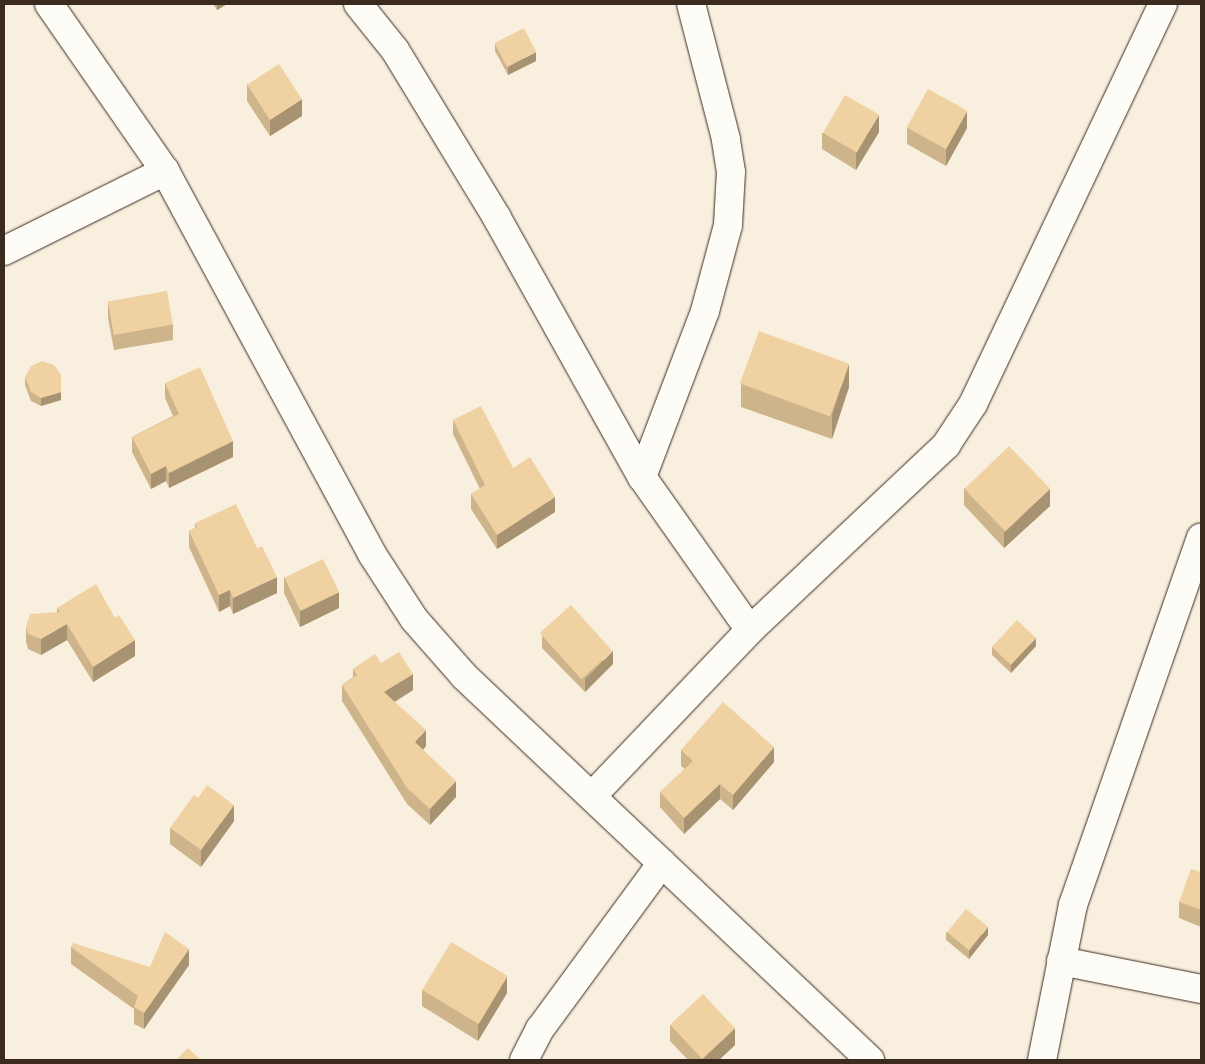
<!DOCTYPE html>
<style>
body{margin:0}
#map{position:relative;width:1205px;height:1064px;overflow:hidden;background:#f9efde;font-family:"Shantell Sans",sans-serif}
div>[style]{position:absolute}
.roads{filter:drop-shadow(0 0 1px #3b2a1e) drop-shadow(0 0 1px #3b2a1e)}
.minor>*{height:28px;margin:-14px;padding:0 14px;transform-origin:14px;border-radius:14px;background:#fdfcf7}
.wall>*{inset:0;background:#ceb48b}
.shaded-wall>*{inset:0;background:#a79271}
.building>*{inset:0;background:#efd1a2;transform-origin:0 0}
span{translate:-50% -50%;white-space:nowrap;text-align:center;line-height:1.15;-webkit-text-stroke:4px #fdfcf7;paint-order:stroke}
.frame{position:absolute;inset:0;border:5px solid #3b2a1e;pointer-events:none}
</style>
<div id="map">
<div class="roads">
<div class="minor">
<i style="left:49px;top:4px;width:203px;rotate:55.2deg"></i>
<i style="left:165px;top:171px;width:435px;rotate:61.6deg"></i>
<i style="left:372px;top:554px;width:77px;rotate:57.1deg"></i>
<i style="left:414px;top:619px;width:76px;rotate:48.7deg"></i>
<i style="left:464px;top:676px;width:559px;rotate:43.4deg"></i>
<i style="left:358px;top:4px;width:59px;rotate:51.2deg"></i>
<i style="left:395px;top:50px;width:197px;rotate:58.7deg"></i>
<i style="left:497px;top:218px;width:297px;rotate:60.8deg"></i>
<i style="left:642px;top:477px;width:187px;rotate:54.8deg"></i>
<i style="left:4px;top:251px;width:180px;rotate:-26.4deg"></i>
<i style="left:642px;top:477px;width:178px;rotate:-69.2deg"></i>
<i style="left:705px;top:311px;width:89px;rotate:-75deg"></i>
<i style="left:728px;top:225px;width:53px;rotate:-86.8deg"></i>
<i style="left:731px;top:172px;width:33px;rotate:-99deg"></i>
<i style="left:726px;top:139px;width:139px;rotate:-104.5deg"></i>
<i style="left:592px;top:796px;width:229px;rotate:-46.4deg"></i>
<i style="left:750px;top:630px;width:270px;rotate:-43.3deg"></i>
<i style="left:946px;top:445px;width:49px;rotate:-56.6deg"></i>
<i style="left:973px;top:404px;width:443px;rotate:-64.6deg"></i>
<i style="left:1061px;top:961px;width:143px;rotate:11.3deg"></i>
<i style="left:524px;top:1060px;width:35px;rotate:-63deg"></i>
<i style="left:540px;top:1029px;width:206px;rotate:-53.7deg"></i>
<i style="left:1042px;top:1060px;width:158px;rotate:-78.7deg"></i>
<i style="left:1073px;top:905px;width:389px;rotate:-70.8deg"></i>
</div>
</div>
<div class="wall">
<i style="clip-path:polygon(213px 4px,227px 4px,217px 10px)"></i>
<i style="clip-path:polygon(495px 43px,536px 61px,508px 75px,495px 51px)"></i>
<i style="clip-path:polygon(247px 84px,302px 116px,270px 136px,247px 101px)"></i>
<i style="clip-path:polygon(907px 128px,967px 128px,946px 166px,907px 144px)"></i>
<i style="clip-path:polygon(879px 132px,856px 170px,822px 149px,822px 133px)"></i>
<i style="clip-path:polygon(108px 301px,173px 324px,173px 340px,114px 350px,108px 318px)"></i>
<i style="clip-path:polygon(25px 377px,61px 400px,41px 406px,31px 401px,25px 385px)"></i>
<i style="clip-path:polygon(165px 383px,233px 457px,169px 488px,166px 481px,151px 489px,132px 452px,132px 437px,173px 416px,165px 398px)"></i>
<i style="clip-path:polygon(741px 384px,849px 387px,832px 439px,741px 407px)"></i>
<i style="clip-path:polygon(453px 420px,513px 468px,555px 512px,497px 549px,471px 509px,471px 494px,480px 489px,453px 434px)"></i>
<i style="clip-path:polygon(964px 488px,1050px 506px,1004px 548px,964px 505px)"></i>
<i style="clip-path:polygon(195px 523px,277px 593px,233px 614px,230px 606px,219px 612px,189px 547px,189px 531px,195px 528px)"></i>
<i style="clip-path:polygon(284px 577px,339px 608px,300px 627px,284px 593px)"></i>
<i style="clip-path:polygon(57px 608px,135px 656px,93px 682px,67px 640px,41px 655px,28px 649px,26px 642px,26px 627px,57px 612px)"></i>
<i style="clip-path:polygon(542px 635px,613px 664px,585px 692px,542px 648px)"></i>
<i style="clip-path:polygon(1036px 646px,1011px 673px,992px 655px,992px 647px)"></i>
<i style="clip-path:polygon(381px 663px,413px 690px,395px 702px,426px 746px,423px 750px,456px 797px,430px 825px,407px 804px,342px 701px,342px 685px,353px 677px,353px 669px)"></i>
<i style="clip-path:polygon(681px 750px,774px 762px,733px 810px,720px 799px,684px 834px,660px 807px,660px 792px,685px 769px,681px 766px)"></i>
<i style="clip-path:polygon(234px 821px,201px 867px,170px 844px,170px 828px)"></i>
<i style="clip-path:polygon(1201px 872px,1201px 927px,1179px 918px,1179px 902px)"></i>
<i style="clip-path:polygon(946px 932px,988px 935px,969px 959px,946px 940px)"></i>
<i style="clip-path:polygon(71px 947px,150px 967px,189px 965px,144px 1029px,134px 1024px,134px 1009px,71px 964px)"></i>
<i style="clip-path:polygon(422px 990px,507px 993px,478px 1041px,422px 1006px)"></i>
<i style="clip-path:polygon(670px 1025px,735px 1045px,719px 1060px,688px 1060px,670px 1041px)"></i>
</div>
<div class="shaded-wall">
<i style="clip-path:polygon(217px 4px,227px 4px,217px 10px)"></i>
<i style="clip-path:polygon(536px 52px,536px 61px,508px 75px,508px 67px)"></i>
<i style="clip-path:polygon(302px 99px,302px 116px,270px 136px,270px 120px)"></i>
<i style="clip-path:polygon(967px 111px,967px 128px,946px 166px,946px 149px)"></i>
<i style="clip-path:polygon(879px 115px,879px 132px,856px 170px,856px 153px)"></i>
<i style="clip-path:polygon(849px 363px,849px 387px,832px 439px,832px 415px)"></i>
<i style="clip-path:polygon(61px 392px,61px 400px,41px 406px,41px 398px)"></i>
<i style="clip-path:polygon(233px 441px,233px 457px,169px 488px,169px 473px)"></i>
<i style="clip-path:polygon(166px 466px,166px 481px,151px 489px,151px 474px)"></i>
<i style="clip-path:polygon(1050px 489px,1050px 506px,1004px 548px,1004px 532px)"></i>
<i style="clip-path:polygon(555px 497px,555px 512px,497px 549px,497px 535px)"></i>
<i style="clip-path:polygon(277px 577px,277px 593px,233px 614px,233px 598px)"></i>
<i style="clip-path:polygon(230px 590px,230px 606px,219px 612px,219px 595px)"></i>
<i style="clip-path:polygon(339px 592px,339px 608px,300px 627px,300px 610px)"></i>
<i style="clip-path:polygon(67px 624px,67px 640px,41px 655px,41px 639px)"></i>
<i style="clip-path:polygon(1036px 638px,1036px 646px,1011px 673px,1011px 665px)"></i>
<i style="clip-path:polygon(135px 640px,135px 656px,93px 682px,93px 667px)"></i>
<i style="clip-path:polygon(613px 651px,613px 664px,585px 692px,585px 679px)"></i>
<i style="clip-path:polygon(413px 674px,413px 690px,384px 708px,384px 692px)"></i>
<i style="clip-path:polygon(426px 730px,426px 746px,415px 759px,415px 742px)"></i>
<i style="clip-path:polygon(774px 747px,774px 762px,733px 810px,733px 795px)"></i>
<i style="clip-path:polygon(456px 781px,456px 797px,430px 825px,430px 809px)"></i>
<i style="clip-path:polygon(720px 784px,720px 799px,684px 834px,684px 818px)"></i>
<i style="clip-path:polygon(234px 805px,234px 821px,201px 867px,201px 850px)"></i>
<i style="clip-path:polygon(988px 927px,988px 935px,969px 959px,969px 951px)"></i>
<i style="clip-path:polygon(189px 949px,189px 965px,144px 1029px,144px 1013px)"></i>
<i style="clip-path:polygon(507px 976px,507px 993px,478px 1041px,478px 1024px)"></i>
<i style="clip-path:polygon(735px 1028px,735px 1045px,719px 1060px,703px 1060px,703px 1059px)"></i>
</div>
<div class="building">
<i style="left:524px;top:28px;width:27px;height:33px;rotate:63deg"></i>
<i style="left:279px;top:64px;width:42px;height:38px;rotate:57deg"></i>
<i style="left:928px;top:89px;width:45px;height:44px;rotate:29deg"></i>
<i style="left:845px;top:95px;width:39px;height:44px;rotate:30deg"></i>
<i style="left:167px;top:291px;width:34px;height:60px;rotate:80deg"></i>
<i style="left:759px;top:331px;width:96px;height:56px;rotate:20deg"></i>
<i style="clip-path:polygon(42px 361px,54px 365px,61px 375px,61px 392px,41px 398px,31px 392px,25px 377px,31px 366px)"></i>
<i style="clip-path:polygon(200px 367px,233px 441px,169px 473px,166px 466px,151px 474px,132px 437px,179px 414px,165px 383px)"></i>
<i style="clip-path:polygon(481px 406px,513px 468px,530px 457px,555px 497px,497px 535px,471px 494px,485px 485px,453px 420px)"></i>
<i style="left:1009px;top:446px;width:59px;height:62px;rotate:46deg"></i>
<i style="clip-path:polygon(236px 504px,257px 548px,262px 546px,277px 577px,233px 598px,230px 590px,219px 595px,189px 531px,197px 527px,195px 523px)"></i>
<i style="left:323px;top:559px;width:37px;height:43px;rotate:64deg"></i>
<i style="clip-path:polygon(96px 584px,115px 618px,119px 615px,135px 640px,93px 667px,67px 624px,41px 639px,28px 634px,26px 627px,30px 614px,60px 612px,57px 608px)"></i>
<i style="left:571px;top:605px;width:62px;height:42px;rotate:48deg"></i>
<i style="left:1017px;top:620px;width:26px;height:37px;rotate:43deg"></i>
<i style="clip-path:polygon(399px 652px,413px 674px,384px 692px,426px 730px,415px 742px,456px 781px,430px 809px,407px 788px,342px 685px,357px 675px,353px 669px,375px 654px,381px 663px)"></i>
<i style="clip-path:polygon(723px 702px,774px 747px,733px 795px,720px 784px,684px 818px,660px 792px,693px 761px,681px 750px)"></i>
<i style="clip-path:polygon(207px 785px,234px 805px,201px 850px,170px 828px,194px 795px,198px 798px)"></i>
<i style="clip-path:polygon(1191px 869px,1201px 872px,1201px 910px,1179px 902px)"></i>
<i style="left:966px;top:909px;width:28px;height:30px;rotate:39deg"></i>
<i style="clip-path:polygon(165px 932px,189px 949px,144px 1013px,134px 1007px,138px 996px,71px 947px,73px 943px,150px 967px)"></i>
<i style="left:451px;top:942px;width:66px;height:56px;rotate:31deg"></i>
<i style="left:703px;top:994px;width:47px;height:45px;rotate:47deg"></i>
<i style="clip-path:polygon(188px 1048px,201px 1060px,176px 1060px)"></i>
</div>
<div class="frame"></div>
</div>
